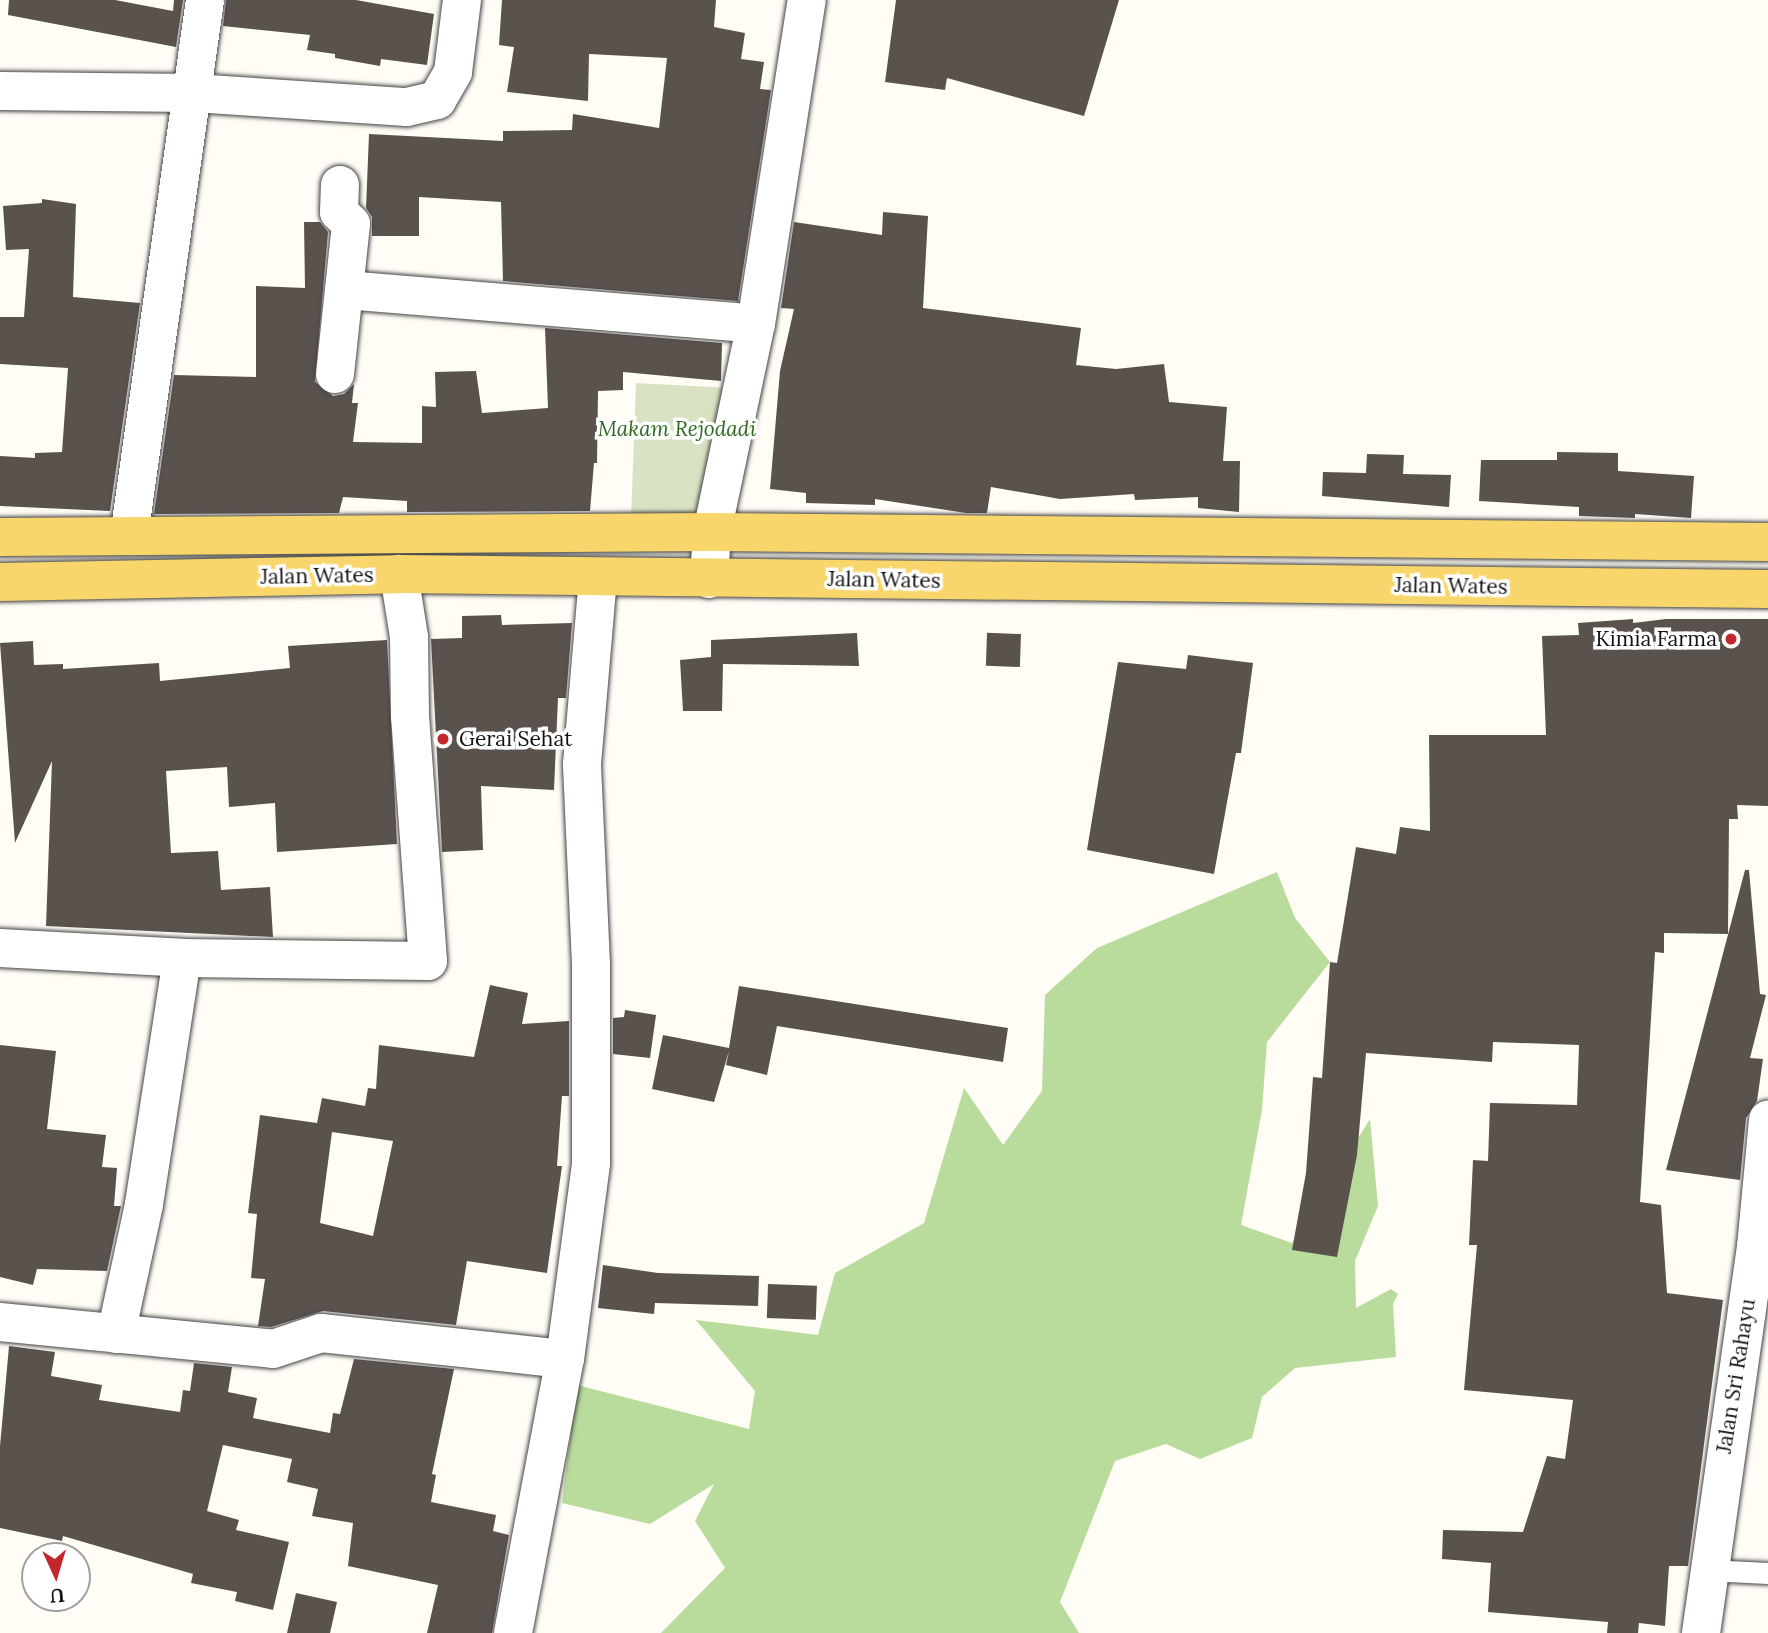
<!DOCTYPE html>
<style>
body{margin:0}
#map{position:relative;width:1768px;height:1633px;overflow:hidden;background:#fffdf5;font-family:Lora,serif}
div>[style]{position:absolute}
.forest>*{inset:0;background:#b9dc9c}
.cemetery>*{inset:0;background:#d9e3c4}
.building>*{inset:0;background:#5a524d;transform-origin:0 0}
.roads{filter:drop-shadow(0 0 2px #444) drop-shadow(0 0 2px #444)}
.service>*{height:21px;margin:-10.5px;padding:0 10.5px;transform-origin:10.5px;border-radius:10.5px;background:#fff}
.minor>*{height:38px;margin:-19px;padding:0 19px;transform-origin:19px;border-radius:19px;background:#fff}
.tertiary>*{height:38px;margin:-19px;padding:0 19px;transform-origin:19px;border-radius:19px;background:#fff}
.primary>*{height:38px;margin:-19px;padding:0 19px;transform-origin:19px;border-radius:19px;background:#f9d66b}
.dots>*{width:19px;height:19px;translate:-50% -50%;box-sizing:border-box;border:4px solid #fff;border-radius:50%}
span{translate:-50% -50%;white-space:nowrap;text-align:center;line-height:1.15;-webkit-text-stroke:7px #fff;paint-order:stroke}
.park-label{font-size:21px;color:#2f6b1f;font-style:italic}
.street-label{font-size:21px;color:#111}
.poi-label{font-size:21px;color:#111}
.right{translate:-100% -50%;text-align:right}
.left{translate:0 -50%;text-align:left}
.north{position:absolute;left:21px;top:1542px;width:70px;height:70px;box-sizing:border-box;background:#fff;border:2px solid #a0a0a0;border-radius:50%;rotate:176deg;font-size:19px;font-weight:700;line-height:28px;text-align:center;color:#111}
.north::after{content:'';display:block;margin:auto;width:24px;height:32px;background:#c4262e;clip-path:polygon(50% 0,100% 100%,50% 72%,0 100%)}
</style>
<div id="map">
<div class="forest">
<i style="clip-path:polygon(1277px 872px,1295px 918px,1330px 962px,1267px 1042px,1262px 1110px,1241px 1225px,1292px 1243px,1370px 1119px,1378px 1206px,1355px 1261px,1356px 1308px,1391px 1289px,1398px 1294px,1393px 1304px,1396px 1357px,1295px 1368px,1262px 1397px,1252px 1438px,1200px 1459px,1166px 1444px,1115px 1461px,1060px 1602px,1079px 1633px,661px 1633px,725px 1568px,695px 1521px,714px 1484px,650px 1524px,562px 1503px,577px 1385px,749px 1429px,755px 1391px,696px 1320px,818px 1335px,835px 1273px,924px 1223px,964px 1088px,1003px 1145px,1042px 1091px,1045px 995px,1097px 948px)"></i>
</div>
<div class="cemetery">
<i style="clip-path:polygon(636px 383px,730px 388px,701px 519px,631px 520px)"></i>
</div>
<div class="building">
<i style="clip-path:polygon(9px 0,115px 0,173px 11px,174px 0,183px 0,176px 47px,8px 15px)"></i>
<i style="clip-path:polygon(226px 0,356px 0,434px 14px,427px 65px,381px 59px,380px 66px,335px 58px,335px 54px,307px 50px,310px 35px,223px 26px)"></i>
<i style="clip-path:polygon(502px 0,716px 0,714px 27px,745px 33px,741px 59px,764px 62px,760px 89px,771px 90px,738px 301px,503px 281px,501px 202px,419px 197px,419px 236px,372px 236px,372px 217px,366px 208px,369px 134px,503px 141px,503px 131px,572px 130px,573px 114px,659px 128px,667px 58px,589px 54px,588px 101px,507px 92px,514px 47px,499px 45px)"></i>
<i style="clip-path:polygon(896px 0,1119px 0,1084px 116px,947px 78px,945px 90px,885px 82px)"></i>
<i style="clip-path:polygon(42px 199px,76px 204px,73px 297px,140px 303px,110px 511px,0 506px,0 456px,35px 458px,35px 453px,62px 452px,68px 368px,0 364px,0 317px,24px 317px,29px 249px,6px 250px,3px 206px,42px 203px)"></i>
<i style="clip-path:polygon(883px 212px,928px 216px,923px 308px,1081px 328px,1076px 365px,1116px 369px,1164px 364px,1169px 402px,1227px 407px,1223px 461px,1240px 461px,1239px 512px,1198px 508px,1198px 497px,1135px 500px,1134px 494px,1060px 499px,991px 487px,987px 513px,966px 513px,875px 499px,875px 505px,806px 503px,806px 493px,770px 489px,780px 371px,794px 309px,781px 308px,794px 222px,882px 235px)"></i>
<i style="clip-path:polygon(304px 222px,320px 222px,328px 232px,315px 382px,333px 396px,344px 394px,354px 384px,352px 403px,358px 403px,353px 442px,422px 443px,422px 406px,436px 407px,435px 372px,476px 371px,482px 413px,548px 408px,545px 328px,722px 343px,721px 381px,623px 372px,623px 390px,598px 391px,597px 463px,594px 463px,590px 511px,407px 512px,407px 501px,343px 497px,339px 513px,154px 514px,174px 375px,256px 377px,256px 286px,305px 288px)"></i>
<i style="clip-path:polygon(1557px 452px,1618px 453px,1618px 471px,1694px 476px,1691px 518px,1635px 514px,1635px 518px,1579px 516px,1579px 507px,1479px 501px,1481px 460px,1557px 460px)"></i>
<i style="clip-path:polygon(1367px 454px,1404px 455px,1403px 474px,1451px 475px,1449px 507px,1322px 496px,1323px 472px,1366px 473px)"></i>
<i style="clip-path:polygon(501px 615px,502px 625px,572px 623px,566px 698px,558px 698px,554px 790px,481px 786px,483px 850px,442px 852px,431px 639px,462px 638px,462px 616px)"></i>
<i style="clip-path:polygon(1633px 619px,1633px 623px,1666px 619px,1768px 619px,1768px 806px,1737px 805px,1738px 819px,1729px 819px,1728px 934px,1664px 933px,1664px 953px,1655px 952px,1640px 1202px,1661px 1205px,1667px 1293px,1723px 1300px,1688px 1566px,1669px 1566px,1665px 1626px,1639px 1623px,1638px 1633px,1607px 1633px,1608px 1622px,1488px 1612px,1491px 1563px,1442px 1559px,1443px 1530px,1523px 1532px,1547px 1456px,1565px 1459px,1573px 1400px,1464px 1390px,1477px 1245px,1469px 1245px,1473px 1160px,1488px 1161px,1490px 1103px,1577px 1105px,1579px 1045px,1493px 1042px,1492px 1062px,1366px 1053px,1357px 1155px,1337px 1257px,1292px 1250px,1306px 1173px,1313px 1077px,1322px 1078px,1330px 962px,1337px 963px,1356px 847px,1396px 854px,1400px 827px,1430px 831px,1429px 735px,1546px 735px,1542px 636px,1579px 635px,1578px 623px)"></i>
<i style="clip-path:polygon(857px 633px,859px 666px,723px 664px,722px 711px,683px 711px,680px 660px,711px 657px,711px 640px)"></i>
<i style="left:1021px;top:634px;width:33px;height:34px;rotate:92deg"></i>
<i style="clip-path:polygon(387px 640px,397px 844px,277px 852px,275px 803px,229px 807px,227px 767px,166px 771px,171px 853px,218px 851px,221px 890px,270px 887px,273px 937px,46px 926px,52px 761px,15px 843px,0 643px,33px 641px,34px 665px,63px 664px,63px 669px,159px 663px,160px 681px,290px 668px,288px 646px)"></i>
<i style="clip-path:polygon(1188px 655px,1253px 663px,1241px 753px,1236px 753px,1214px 874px,1087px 850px,1118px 662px,1186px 669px)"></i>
<i style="clip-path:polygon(1745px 870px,1749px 870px,1760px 994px,1766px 995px,1750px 1058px,1763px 1059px,1757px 1101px,1746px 1118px,1740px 1180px,1666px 1170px)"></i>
<i style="clip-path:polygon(evenodd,490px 985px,528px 993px,522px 1024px,569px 1021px,569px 1096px,562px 1096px,557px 1166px,562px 1166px,547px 1273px,467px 1261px,456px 1325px,323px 1311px,271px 1327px,258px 1326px,265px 1279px,251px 1278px,257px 1214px,248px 1213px,260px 1115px,317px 1123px,322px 1098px,365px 1106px,368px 1088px,376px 1089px,379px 1045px,474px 1057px,490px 985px,332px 1132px,393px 1141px,373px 1236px,320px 1223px,332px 1132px)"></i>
<i style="clip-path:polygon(739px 986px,1008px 1028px,1003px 1062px,777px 1026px,767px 1075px,726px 1065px,729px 1051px,714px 1102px,652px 1089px,663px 1035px,729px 1048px)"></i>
<i style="clip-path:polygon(625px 1010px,656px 1015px,650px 1058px,613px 1054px,613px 1018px,624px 1017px)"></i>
<i style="clip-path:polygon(0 1045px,56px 1051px,47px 1129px,106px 1135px,102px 1167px,117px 1168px,114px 1206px,121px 1206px,107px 1271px,37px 1269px,33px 1285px,0 1277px)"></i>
<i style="clip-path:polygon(603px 1265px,658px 1273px,759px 1276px,758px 1306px,655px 1303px,654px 1314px,598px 1308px)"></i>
<i style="left:768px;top:1284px;width:49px;height:34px;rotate:2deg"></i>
<i style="clip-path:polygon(9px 1346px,55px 1352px,51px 1376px,102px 1385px,99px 1400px,180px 1412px,183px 1390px,190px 1391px,194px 1363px,232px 1367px,228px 1392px,257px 1398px,253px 1418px,330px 1433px,333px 1413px,340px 1414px,354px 1359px,454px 1369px,432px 1474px,436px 1475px,431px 1502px,496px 1515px,493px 1531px,509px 1535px,492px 1633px,427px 1633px,438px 1585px,348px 1566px,353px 1523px,312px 1516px,318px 1489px,287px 1482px,292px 1459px,223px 1445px,207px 1511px,239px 1520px,236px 1530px,289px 1542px,273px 1610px,235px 1601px,237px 1592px,191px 1583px,193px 1574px,63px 1536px,62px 1541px,0 1528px,0 1446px)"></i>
<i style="clip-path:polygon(296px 1593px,337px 1602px,330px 1633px,287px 1633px)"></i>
</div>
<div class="roads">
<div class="service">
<i style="left:1707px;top:1570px;width:61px;rotate:2.8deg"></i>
</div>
<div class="minor">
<i style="left:0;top:91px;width:194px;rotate:0.6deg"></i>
<i style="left:194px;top:93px;width:213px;rotate:3.8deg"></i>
<i style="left:407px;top:107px;width:31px;rotate:-13deg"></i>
<i style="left:437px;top:100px;width:32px;rotate:-60deg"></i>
<i style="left:453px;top:72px;width:73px;rotate:-82.9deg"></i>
<i style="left:346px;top:290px;width:411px;rotate:4.7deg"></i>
<i style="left:335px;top:374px;width:151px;rotate:-83.9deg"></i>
<i style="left:351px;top:224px;width:17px;rotate:-135deg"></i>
<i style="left:339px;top:212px;width:27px;rotate:-88deg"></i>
<i style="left:129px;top:536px;width:541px;rotate:-81.93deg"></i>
<i style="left:0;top:948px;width:182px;rotate:3.1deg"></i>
<i style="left:182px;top:958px;width:246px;rotate:0.7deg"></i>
<i style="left:428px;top:961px;width:245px;rotate:-94.2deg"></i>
<i style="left:410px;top:717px;width:80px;rotate:-90.7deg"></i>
<i style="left:409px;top:637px;width:64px;rotate:-99deg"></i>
<i style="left:0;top:1322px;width:274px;rotate:5.6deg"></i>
<i style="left:273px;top:1349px;width:51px;rotate:-18.4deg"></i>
<i style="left:321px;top:1333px;width:245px;rotate:6.1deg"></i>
<i style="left:116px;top:1334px;width:133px;rotate:-77.8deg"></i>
<i style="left:144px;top:1204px;width:249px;rotate:-81.2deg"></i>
<i style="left:513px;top:1633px;width:279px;rotate:-79.3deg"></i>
<i style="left:565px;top:1359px;width:198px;rotate:-82.4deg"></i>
<i style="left:591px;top:1163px;width:199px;rotate:-90deg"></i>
<i style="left:591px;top:964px;width:200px;rotate:-92.6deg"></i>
<i style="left:582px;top:764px;width:187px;rotate:-85.1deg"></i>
<i style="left:1701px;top:1633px;width:390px;rotate:-81.9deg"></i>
<i style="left:1756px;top:1247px;width:128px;rotate:-84.6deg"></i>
</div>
<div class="tertiary">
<i style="left:709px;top:579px;width:47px;rotate:-86.3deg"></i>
<i style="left:712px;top:532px;width:213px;rotate:-78.1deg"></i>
<i style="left:756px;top:324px;width:328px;rotate:-81.1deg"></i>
</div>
<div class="primary">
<i style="left:0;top:537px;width:712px;rotate:-0.4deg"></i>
<i style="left:712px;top:532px;width:1056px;rotate:0.54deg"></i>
<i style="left:0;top:582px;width:399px;rotate:-1.1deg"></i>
<i style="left:399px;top:574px;width:1369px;rotate:0.63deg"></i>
</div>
</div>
<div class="dots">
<i style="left:1731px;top:639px;background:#c4262e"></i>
<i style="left:443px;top:739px;background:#c4262e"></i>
</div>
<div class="park-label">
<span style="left:677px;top:429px">Makam Rejodadi</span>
</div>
<div class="street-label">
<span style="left:317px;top:576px;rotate:-1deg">Jalan Wates</span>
<span style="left:884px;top:580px;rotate:1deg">Jalan Wates</span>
<span style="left:1451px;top:586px;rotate:1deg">Jalan Wates</span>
<span style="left:1736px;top:1376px;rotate:-81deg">Jalan Sri Rahayu</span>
</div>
<div class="poi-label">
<span class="right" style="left:1717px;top:639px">Kimia Farma</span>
<span class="left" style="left:459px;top:739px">Gerai Sehat</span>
</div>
<div class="north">U</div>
</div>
